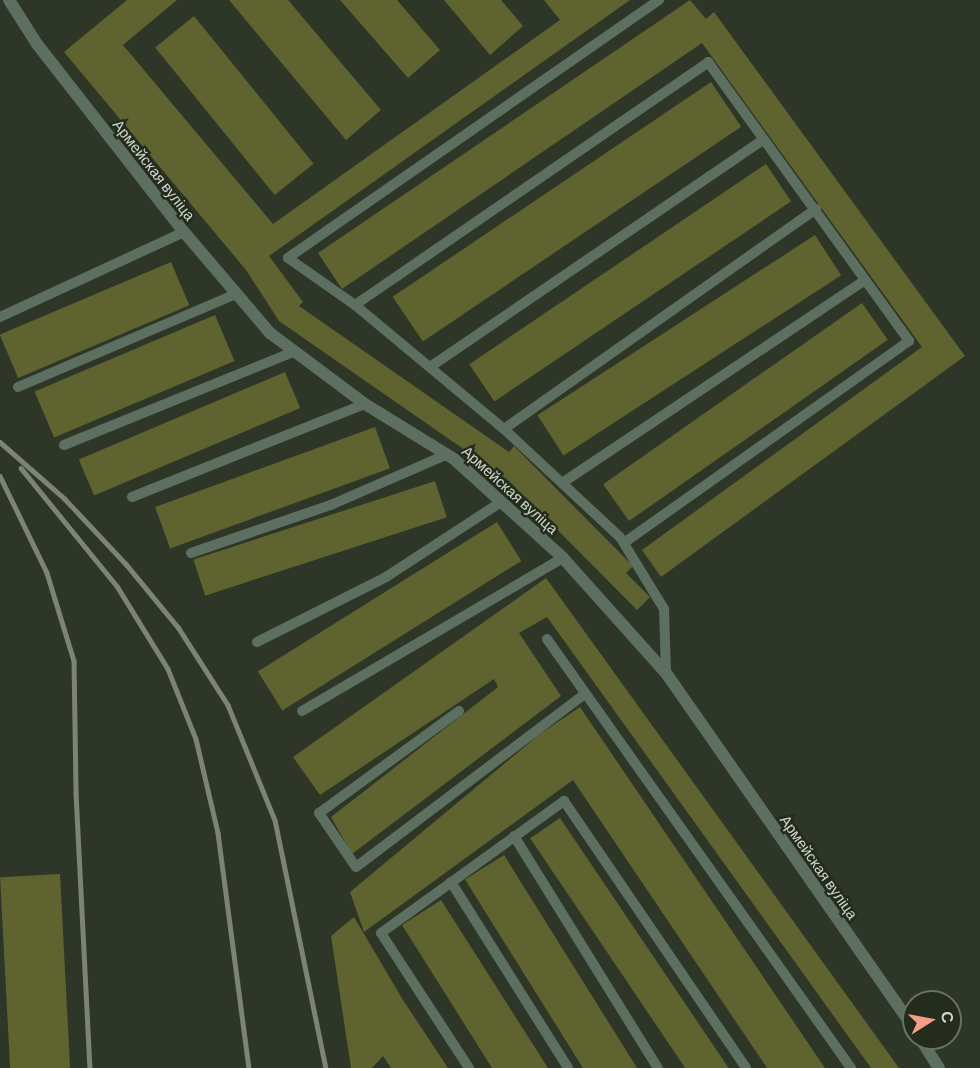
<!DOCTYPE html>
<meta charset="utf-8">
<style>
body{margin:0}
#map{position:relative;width:980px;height:1068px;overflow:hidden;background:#2d3627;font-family:Barlow,sans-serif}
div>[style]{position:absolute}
.building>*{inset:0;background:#5f632f;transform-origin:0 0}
.lane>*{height:10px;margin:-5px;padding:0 5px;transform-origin:5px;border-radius:5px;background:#5c6f60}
.street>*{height:12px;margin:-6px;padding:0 6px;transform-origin:6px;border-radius:6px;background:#5c6f60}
.rail>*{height:4.5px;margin:-2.25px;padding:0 2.25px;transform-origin:2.25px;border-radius:2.25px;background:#7c8377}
span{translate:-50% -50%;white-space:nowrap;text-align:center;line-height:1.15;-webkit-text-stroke:5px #232c1d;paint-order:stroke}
.street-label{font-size:15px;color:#d2d8ce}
.north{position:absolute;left:902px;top:990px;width:60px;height:60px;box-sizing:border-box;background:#232c1d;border:2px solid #697164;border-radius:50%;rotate:79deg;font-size:16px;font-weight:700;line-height:24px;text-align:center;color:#d2d8ce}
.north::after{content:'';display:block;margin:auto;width:21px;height:27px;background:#f49e88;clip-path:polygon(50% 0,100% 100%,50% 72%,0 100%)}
</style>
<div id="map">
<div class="building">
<i style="clip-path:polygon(127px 0,177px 0,123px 45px,273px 224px,560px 20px,544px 0,630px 0,269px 256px,303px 302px,299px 306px,509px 452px,514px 446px,633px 566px,626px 573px,650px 597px,637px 610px,508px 480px,279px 321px,246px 270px,64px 52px)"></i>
<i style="clip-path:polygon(229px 0,288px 0,381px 110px,346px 140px)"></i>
<i style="clip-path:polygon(340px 0,397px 0,440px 50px,408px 78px)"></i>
<i style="clip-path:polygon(444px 0,501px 0,523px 26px,490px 55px)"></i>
<i style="clip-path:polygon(690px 0,706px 19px,714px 12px,965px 356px,661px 577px,642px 550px,922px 347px,702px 43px,342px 289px,318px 253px)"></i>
<i style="left:194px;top:16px;width:190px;height:50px;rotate:51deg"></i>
<i style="left:711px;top:82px;width:54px;height:384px;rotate:56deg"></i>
<i style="left:766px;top:164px;width:45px;height:358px;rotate:56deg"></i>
<i style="left:815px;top:235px;width:48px;height:331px;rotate:57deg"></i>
<i style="left:171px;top:262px;width:47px;height:186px;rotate:67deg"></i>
<i style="left:862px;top:303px;width:45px;height:316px;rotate:55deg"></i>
<i style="left:215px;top:315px;width:50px;height:196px;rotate:67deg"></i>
<i style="left:285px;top:372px;width:39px;height:224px;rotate:67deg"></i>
<i style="left:375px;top:427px;width:44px;height:234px;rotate:70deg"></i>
<i style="left:435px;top:481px;width:38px;height:254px;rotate:72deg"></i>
<i style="left:497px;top:522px;width:46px;height:282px;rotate:58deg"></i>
<i style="clip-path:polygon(546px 578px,899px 1068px,871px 1068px,547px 617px,519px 633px,561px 696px,352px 854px,331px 817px,498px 687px,494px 679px,320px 795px,293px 757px)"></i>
<i style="clip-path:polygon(580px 707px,825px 1068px,767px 1068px,573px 780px,364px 932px,350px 892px,540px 734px)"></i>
<i style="left:560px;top:818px;width:302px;height:36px;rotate:56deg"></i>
<i style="left:504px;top:855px;width:252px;height:46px;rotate:58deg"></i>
<i style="left:60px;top:874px;width:194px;height:60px;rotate:87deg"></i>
<i style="clip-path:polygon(441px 900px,548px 1068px,492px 1068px,402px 925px)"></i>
<i style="clip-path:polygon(354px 917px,403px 1000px,448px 1068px,391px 1068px,383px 1056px,372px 1068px,351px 1068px,331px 936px)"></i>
</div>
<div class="lane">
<i style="left:659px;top:0;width:452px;rotate:145.2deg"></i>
<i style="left:288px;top:258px;width:82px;rotate:35deg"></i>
<i style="left:355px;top:305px;width:194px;rotate:39.8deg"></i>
<i style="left:504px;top:429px;width:158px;rotate:43deg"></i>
<i style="left:620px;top:537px;width:84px;rotate:58.6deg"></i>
<i style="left:664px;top:609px;width:64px;rotate:88.2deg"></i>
<i style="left:355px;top:305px;width:429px;rotate:-34.5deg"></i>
<i style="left:708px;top:62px;width:344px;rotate:54.2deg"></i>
<i style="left:909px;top:341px;width:349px;rotate:144.7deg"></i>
<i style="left:0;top:317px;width:203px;rotate:-24.8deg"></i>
<i style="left:430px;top:367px;width:403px;rotate:-34.3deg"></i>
<i style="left:18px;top:387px;width:237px;rotate:-23.1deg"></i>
<i style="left:504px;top:429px;width:382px;rotate:-35.2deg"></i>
<i style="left:64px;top:445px;width:247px;rotate:-22.1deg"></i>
<i style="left:562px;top:483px;width:365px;rotate:-33.8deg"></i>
<i style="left:132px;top:497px;width:251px;rotate:-21.8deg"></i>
<i style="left:191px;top:553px;width:150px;rotate:-19deg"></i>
<i style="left:333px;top:504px;width:125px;rotate:-23.5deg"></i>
<i style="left:547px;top:639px;width:526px;rotate:54.68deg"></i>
<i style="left:257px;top:642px;width:144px;rotate:-26.7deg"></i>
<i style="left:386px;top:577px;width:137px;rotate:-33.1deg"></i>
<i style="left:302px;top:711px;width:303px;rotate:-30.4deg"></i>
<i style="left:459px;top:711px;width:173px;rotate:143.9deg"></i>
<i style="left:319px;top:813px;width:65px;rotate:55.6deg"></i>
<i style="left:356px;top:867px;width:287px;rotate:-37.1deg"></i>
<i style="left:514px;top:836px;width:273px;rotate:58.2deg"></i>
<i style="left:451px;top:882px;width:220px;rotate:57.8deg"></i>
<i style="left:469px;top:1068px;width:161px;rotate:-123.1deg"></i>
<i style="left:381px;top:933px;width:226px;rotate:-35.8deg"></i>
<i style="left:564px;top:801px;width:323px;rotate:55.7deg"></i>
</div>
<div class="street">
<i style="left:9px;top:0;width:52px;rotate:57.5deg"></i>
<i style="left:37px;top:44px;width:239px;rotate:52deg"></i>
<i style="left:184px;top:232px;width:133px;rotate:49.6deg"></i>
<i style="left:270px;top:333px;width:119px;rotate:36.8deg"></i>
<i style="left:365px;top:404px;width:105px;rotate:31.7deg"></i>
<i style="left:454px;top:459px;width:147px;rotate:42.2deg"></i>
<i style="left:563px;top:558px;width:154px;rotate:48.2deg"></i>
<i style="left:666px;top:673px;width:434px;rotate:55.1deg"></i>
<i style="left:920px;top:1038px;width:36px;rotate:58deg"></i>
</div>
<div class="rail">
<i style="left:0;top:442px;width:86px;rotate:41.2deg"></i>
<i style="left:65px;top:499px;width:89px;rotate:46.8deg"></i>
<i style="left:126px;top:564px;width:82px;rotate:50.5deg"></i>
<i style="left:178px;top:627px;width:93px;rotate:57.3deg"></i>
<i style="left:228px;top:705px;width:124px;rotate:67.8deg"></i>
<i style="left:275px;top:820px;width:253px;rotate:78.4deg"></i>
<i style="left:21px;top:468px;width:152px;rotate:50.9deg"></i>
<i style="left:117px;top:586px;width:97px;rotate:58.4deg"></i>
<i style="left:168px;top:669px;width:75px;rotate:68.2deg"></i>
<i style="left:196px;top:739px;width:97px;rotate:76.8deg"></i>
<i style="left:218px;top:833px;width:237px;rotate:82.5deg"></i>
<i style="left:0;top:476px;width:108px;rotate:64.1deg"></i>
<i style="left:47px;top:573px;width:92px;rotate:72.9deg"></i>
<i style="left:74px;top:661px;width:132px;rotate:89.1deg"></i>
<i style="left:76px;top:793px;width:275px;rotate:87.1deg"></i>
</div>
<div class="street-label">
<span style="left:154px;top:170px;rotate:52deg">Армейская вуліца</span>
<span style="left:510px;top:490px;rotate:42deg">Армейская вуліца</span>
<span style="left:819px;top:867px;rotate:55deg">Армейская вуліца</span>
</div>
<div class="north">С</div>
</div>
